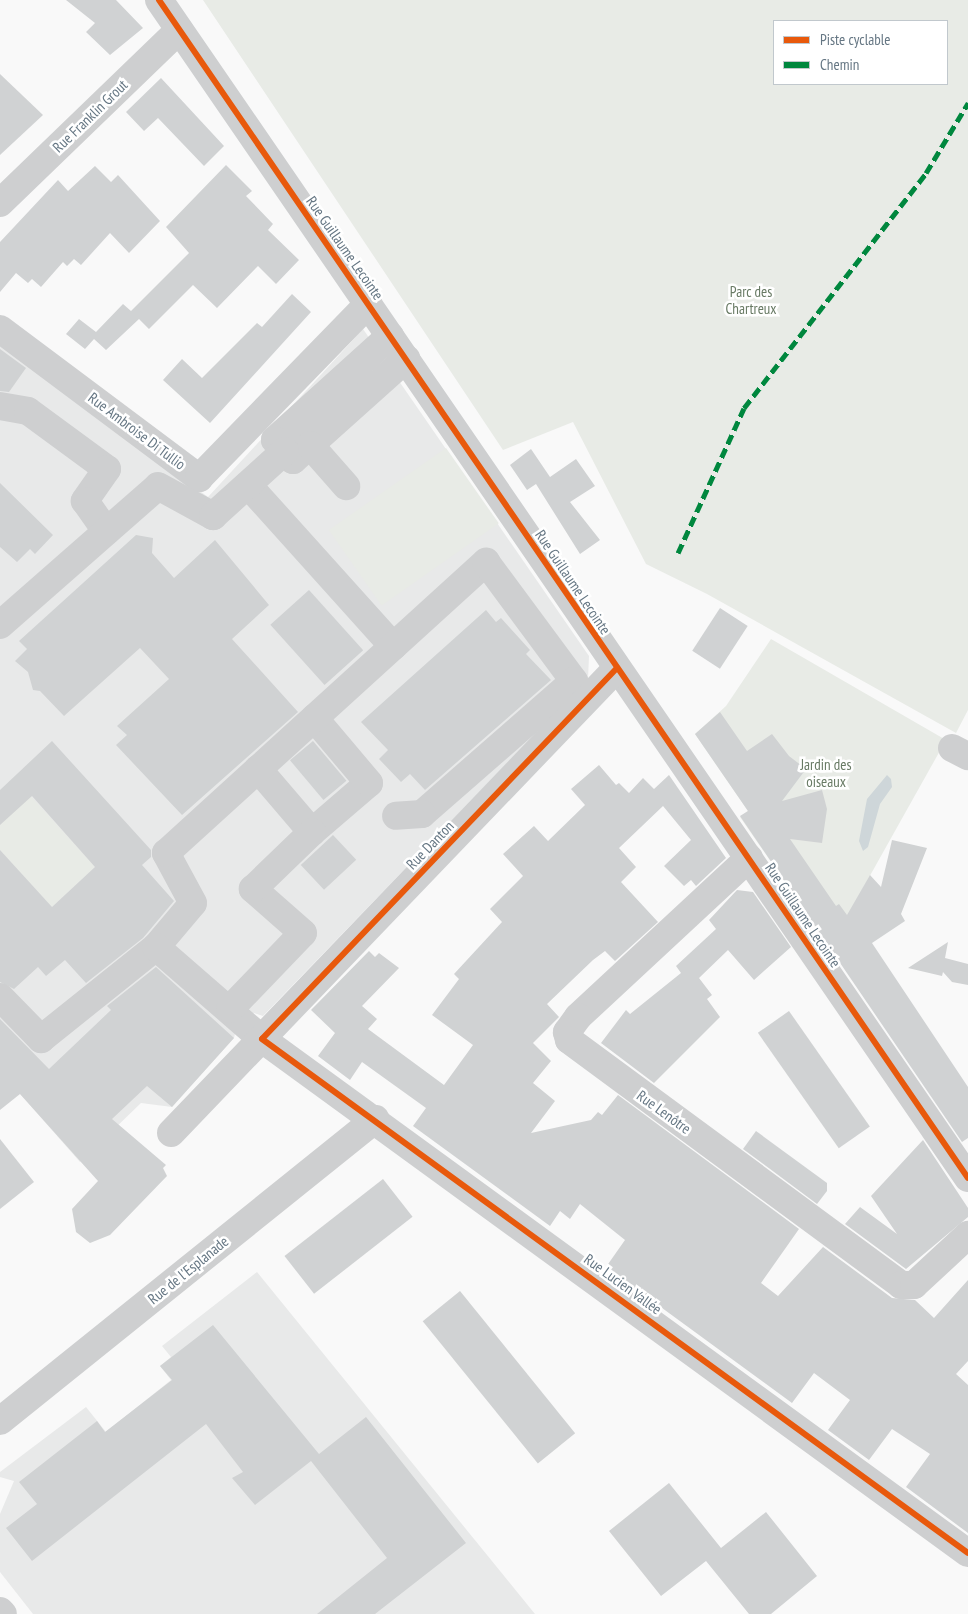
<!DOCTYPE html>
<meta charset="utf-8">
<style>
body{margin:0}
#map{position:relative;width:968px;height:1614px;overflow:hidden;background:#f9f9f9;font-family:"PT Sans Narrow",sans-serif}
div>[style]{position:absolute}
.built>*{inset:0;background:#e8e9e9}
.green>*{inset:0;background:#e8ebe6;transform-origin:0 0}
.water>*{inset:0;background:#ced6d9}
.building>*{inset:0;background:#d0d2d3;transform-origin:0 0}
.minor>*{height:28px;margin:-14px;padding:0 14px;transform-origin:14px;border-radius:14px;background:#cecfd0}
.quiet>*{height:5px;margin-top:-2.5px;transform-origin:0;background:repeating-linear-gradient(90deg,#00873e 0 10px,transparent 0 15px)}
.cycleway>*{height:6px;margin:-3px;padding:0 3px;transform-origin:3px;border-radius:3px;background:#e8590c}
span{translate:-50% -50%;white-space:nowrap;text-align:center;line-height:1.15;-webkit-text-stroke:5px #fff;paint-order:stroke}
.street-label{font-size:15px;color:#657683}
.park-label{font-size:15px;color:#687a64}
.legend{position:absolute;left:773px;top:20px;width:175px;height:65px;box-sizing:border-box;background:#fff;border:1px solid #c1c8cd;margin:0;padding:6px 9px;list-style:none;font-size:15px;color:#657683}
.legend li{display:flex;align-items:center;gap:10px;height:25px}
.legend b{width:25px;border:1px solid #c1c8cd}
</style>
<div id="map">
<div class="built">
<i style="clip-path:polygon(363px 329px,589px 656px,588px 679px,263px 1016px,254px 1013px,236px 1030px,234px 1038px,172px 1107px,141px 1103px,80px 1162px,0 1071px,0 345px,208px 497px)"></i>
<i style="clip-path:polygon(257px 1272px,535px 1614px,33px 1614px,0 1572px,0 1514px,14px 1481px,0 1477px,0 1472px,86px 1407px,106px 1432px,171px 1380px,160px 1366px,171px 1357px,162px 1346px)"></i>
</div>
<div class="green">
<i style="clip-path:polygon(evenodd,203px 0,968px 0,968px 710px,956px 733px,707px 594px,646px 564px,573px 422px,503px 450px,203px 0,774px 21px,947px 21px,947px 84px,774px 84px,774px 21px)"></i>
<i style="left:446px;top:448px;width:92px;height:143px;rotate:55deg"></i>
<i style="clip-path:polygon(771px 639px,946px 740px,830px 947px,740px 817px,748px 811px,695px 734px,726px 706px)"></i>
<i style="clip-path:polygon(28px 793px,95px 867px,52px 907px,0 850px,0 825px)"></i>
</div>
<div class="water">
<i style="clip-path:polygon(887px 775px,891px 779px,892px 787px,880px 804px,868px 847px,863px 851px,859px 841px,867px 799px)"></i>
</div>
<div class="building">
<i style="clip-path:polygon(66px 0,116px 0,143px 28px,110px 55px,86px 32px,95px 23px)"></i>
<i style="clip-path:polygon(0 74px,43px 115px,0 155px)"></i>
<i style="clip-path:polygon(161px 78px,224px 146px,204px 166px,158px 118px,144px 131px,126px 112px)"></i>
<i style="clip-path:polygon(226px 165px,252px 191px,246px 196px,273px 224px,268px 230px,299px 260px,276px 284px,258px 266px,217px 308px,193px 285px,149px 329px,139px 319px,106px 350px,94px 339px,85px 349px,66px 334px,79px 319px,96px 332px,123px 304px,131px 311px,189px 253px,166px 227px)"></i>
<i style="clip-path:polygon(95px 166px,111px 182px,118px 175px,160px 221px,129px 253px,110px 233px,81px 265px,74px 259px,67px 266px,63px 262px,41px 287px,32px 279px,28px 283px,16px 273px,0 292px,0 242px,58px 180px,68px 191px)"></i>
<i style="clip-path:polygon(292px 294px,311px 312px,210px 423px,163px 380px,182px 359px,202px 378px,257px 323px,262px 327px)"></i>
<i style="clip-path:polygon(0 349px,26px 368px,9px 392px,0 391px)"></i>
<i style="clip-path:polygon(531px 449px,550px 477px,576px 459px,595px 486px,570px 502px,600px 540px,580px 554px,536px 484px,527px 490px,510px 465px)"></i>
<i style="clip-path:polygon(0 483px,53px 535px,35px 554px,30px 549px,17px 562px,0 547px)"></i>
<i style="clip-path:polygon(136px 535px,153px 538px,152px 553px,174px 578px,215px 540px,269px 605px,232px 639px,298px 712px,182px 815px,116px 745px,127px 735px,117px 726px,169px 679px,140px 648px,64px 716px,40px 691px,33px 690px,28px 672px,15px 661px,27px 649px,19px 641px)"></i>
<i style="left:309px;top:590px;width:81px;height:52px;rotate:48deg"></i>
<i style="left:720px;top:608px;width:33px;height:51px;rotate:33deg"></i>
<i style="clip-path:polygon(486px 610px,496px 622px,501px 618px,530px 650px,526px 654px,551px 680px,425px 790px,410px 774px,401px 782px,379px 759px,388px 750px,361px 722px)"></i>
<i style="clip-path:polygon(720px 712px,747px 751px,772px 734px,789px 756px,806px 769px,782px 801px,822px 790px,827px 809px,822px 843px,790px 839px,836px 906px,839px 904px,847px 915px,870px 875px,881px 887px,892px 840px,927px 848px,901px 914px,905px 921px,872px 943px,968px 1087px,968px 1138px,962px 1142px,740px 816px,748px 811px,695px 734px)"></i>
<i style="clip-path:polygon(52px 741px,151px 850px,151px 857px,142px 865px,174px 901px,143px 938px,86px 983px,65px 960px,46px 976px,38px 967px,14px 989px,0 982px,0 850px,52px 907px,95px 867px,32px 796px,0 825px,0 790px)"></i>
<i style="left:313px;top:741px;width:52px;height:30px;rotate:50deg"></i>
<i style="clip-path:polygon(599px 765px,616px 785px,619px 783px,629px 793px,643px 778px,654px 789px,669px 775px,726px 858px,696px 886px,691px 880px,684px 886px,664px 866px,691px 840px,663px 806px,619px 848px,636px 867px,621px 882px,658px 922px,615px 961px,605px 951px,593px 960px,547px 1004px,559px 1017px,533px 1043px,551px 1061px,533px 1083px,555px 1101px,531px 1133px,591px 1120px,598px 1112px,602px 1115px,618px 1095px,799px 1229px,761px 1283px,778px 1296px,823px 1247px,892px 1298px,915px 1300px,934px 1318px,968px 1280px,968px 1361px,956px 1374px,968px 1385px,968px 1533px,906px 1487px,930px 1454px,892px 1429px,869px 1460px,828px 1430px,850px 1400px,814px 1373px,792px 1403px,606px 1267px,625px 1240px,580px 1204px,570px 1219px,560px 1211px,550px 1226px,413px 1126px,426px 1108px,362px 1062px,350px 1080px,318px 1056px,335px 1033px,311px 1010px,369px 951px,375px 957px,379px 953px,399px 968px,362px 1006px,377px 1019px,368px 1029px,444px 1085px,473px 1045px,432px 1015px,459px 979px,454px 974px,502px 922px,490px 909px,523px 876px,503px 854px,534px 826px,548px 841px,585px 805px,571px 789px)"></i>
<i style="left:333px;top:835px;width:34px;height:44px;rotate:47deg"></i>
<i style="clip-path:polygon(737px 890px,753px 892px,791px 947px,754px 980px,728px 950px,699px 978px,712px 995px,707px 999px,720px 1017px,654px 1083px,601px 1043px,626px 1010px,630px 1014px,681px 973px,676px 966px,716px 929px,709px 920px)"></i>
<i style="clip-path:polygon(948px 942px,945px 958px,968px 964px,968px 985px,952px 982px,943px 972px,942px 976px,908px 968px)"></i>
<i style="clip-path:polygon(156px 967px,234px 1038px,172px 1107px,147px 1086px,112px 1119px,166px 1165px,163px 1168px,167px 1176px,110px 1235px,90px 1243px,76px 1232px,72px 1209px,98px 1181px,20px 1094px,0 1110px,0 1019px,49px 1069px,111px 1010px,107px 1006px)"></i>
<i style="left:789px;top:1011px;width:141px;height:38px;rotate:55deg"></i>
<i style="clip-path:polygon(756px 1131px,827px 1183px,827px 1191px,817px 1204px,743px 1149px)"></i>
<i style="clip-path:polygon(0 1139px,34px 1182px,0 1209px)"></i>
<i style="clip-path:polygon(923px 1140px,968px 1208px,968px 1217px,906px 1269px,845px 1224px,860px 1207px,897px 1234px,871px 1196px)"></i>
<i style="left:383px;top:1179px;width:48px;height:125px;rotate:52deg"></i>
<i style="left:460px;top:1291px;width:183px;height:48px;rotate:51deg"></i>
<i style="clip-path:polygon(213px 1325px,319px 1454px,366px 1417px,466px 1543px,375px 1614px,317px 1614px,387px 1558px,311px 1461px,255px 1505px,232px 1478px,243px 1472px,206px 1424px,32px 1561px,6px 1528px,37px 1504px,19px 1482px,97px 1421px,105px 1432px,172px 1380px,160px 1366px)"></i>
<i style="clip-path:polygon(669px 1483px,721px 1548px,766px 1512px,817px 1576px,771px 1614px,749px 1614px,706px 1561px,661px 1596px,609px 1531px)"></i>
</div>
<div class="minor">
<i style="left:159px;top:0;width:1429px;rotate:55.52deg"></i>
<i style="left:0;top:203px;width:249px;rotate:-44deg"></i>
<i style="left:0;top:329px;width:249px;rotate:36.8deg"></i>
<i style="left:199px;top:478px;width:243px;rotate:-45.8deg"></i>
<i style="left:390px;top:336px;width:155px;rotate:137.9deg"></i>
<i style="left:275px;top:440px;width:27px;rotate:48deg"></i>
<i style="left:293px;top:460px;width:152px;rotate:-41.8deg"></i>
<i style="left:0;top:406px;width:28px;rotate:10deg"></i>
<i style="left:28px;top:411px;width:98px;rotate:36.3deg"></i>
<i style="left:107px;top:469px;width:39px;rotate:125deg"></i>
<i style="left:85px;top:501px;width:37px;rotate:55deg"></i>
<i style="left:310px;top:445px;width:55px;rotate:48.7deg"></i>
<i style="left:248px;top:485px;width:217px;rotate:48deg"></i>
<i style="left:0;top:625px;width:210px;rotate:-41.3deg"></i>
<i style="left:158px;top:486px;width:63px;rotate:28.6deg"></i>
<i style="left:213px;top:516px;width:97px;rotate:-42.1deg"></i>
<i style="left:952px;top:748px;width:18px;rotate:27deg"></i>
<i style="left:258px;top:769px;width:83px;rotate:49.4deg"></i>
<i style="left:312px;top:832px;width:75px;rotate:-40.7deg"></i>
<i style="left:369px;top:783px;width:85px;rotate:-130.2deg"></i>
<i style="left:749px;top:858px;width:233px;rotate:137.1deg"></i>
<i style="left:578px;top:1017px;width:19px;rotate:126deg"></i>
<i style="left:567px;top:1032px;width:8px;rotate:76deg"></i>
<i style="left:569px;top:1040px;width:413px;rotate:36.4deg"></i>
<i style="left:901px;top:1285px;width:13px"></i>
<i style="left:914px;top:1285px;width:74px;rotate:-42.8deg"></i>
<i style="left:156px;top:947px;width:57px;rotate:-49.9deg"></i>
<i style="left:193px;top:903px;width:57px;rotate:-118.4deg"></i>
<i style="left:166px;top:853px;width:433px;rotate:-42.3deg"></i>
<i style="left:486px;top:562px;width:148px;rotate:53.5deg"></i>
<i style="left:574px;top:681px;width:202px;rotate:138.8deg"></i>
<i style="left:422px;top:814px;width:26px;rotate:176deg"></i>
<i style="left:0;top:997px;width:59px;rotate:45.7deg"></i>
<i style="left:41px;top:1039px;width:147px;rotate:-38.7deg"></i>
<i style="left:156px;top:947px;width:140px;rotate:41deg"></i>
<i style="left:262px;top:1039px;width:873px;rotate:36.06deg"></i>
<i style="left:230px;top:1009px;width:105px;rotate:-46.2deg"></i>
<i style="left:303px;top:933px;width:67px;rotate:-138.7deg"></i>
<i style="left:253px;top:889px;width:82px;rotate:-44deg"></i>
<i style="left:171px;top:1133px;width:644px;rotate:-46.19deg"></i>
<i style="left:0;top:1421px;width:482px;rotate:-38.8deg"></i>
<i style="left:0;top:1611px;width:4px;rotate:45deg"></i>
</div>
<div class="quiet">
<i style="left:678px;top:553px;width:159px;rotate:-65.5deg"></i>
<i style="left:744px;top:408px;width:297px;rotate:-52.2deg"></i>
<i style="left:926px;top:173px;width:82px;rotate:-59deg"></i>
</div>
<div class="cycleway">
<i style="left:159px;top:0;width:1429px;rotate:55.52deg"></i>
<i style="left:617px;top:668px;width:513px;rotate:133.74deg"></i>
<i style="left:262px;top:1039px;width:873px;rotate:36.06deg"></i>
</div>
<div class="street-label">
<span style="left:90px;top:116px;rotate:-44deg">Rue Franklin Grout</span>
<span style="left:345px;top:248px;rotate:55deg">Rue Guillaume Lecointe</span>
<span style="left:137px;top:431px;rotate:37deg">Rue Ambroise Di Tullio</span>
<span style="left:573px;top:582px;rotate:56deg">Rue Guillaume Lecointe</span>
<span style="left:430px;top:845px;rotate:-46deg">Rue Danton</span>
<span style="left:803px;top:915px;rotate:56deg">Rue Guillaume Lecointe</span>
<span style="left:664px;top:1112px;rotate:36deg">Rue Lenôtre</span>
<span style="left:188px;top:1270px;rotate:-39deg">Rue de l'Esplanade</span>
<span style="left:623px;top:1284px;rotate:36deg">Rue Lucien Vallée</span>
</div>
<div class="park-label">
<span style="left:751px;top:300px">Parc des<br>Chartreux</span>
<span style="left:826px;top:773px">Jardin des<br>oiseaux</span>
</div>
<ul class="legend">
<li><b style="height:6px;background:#e8590c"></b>Piste cyclable</li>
<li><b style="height:6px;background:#00873e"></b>Chemin</li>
</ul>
</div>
